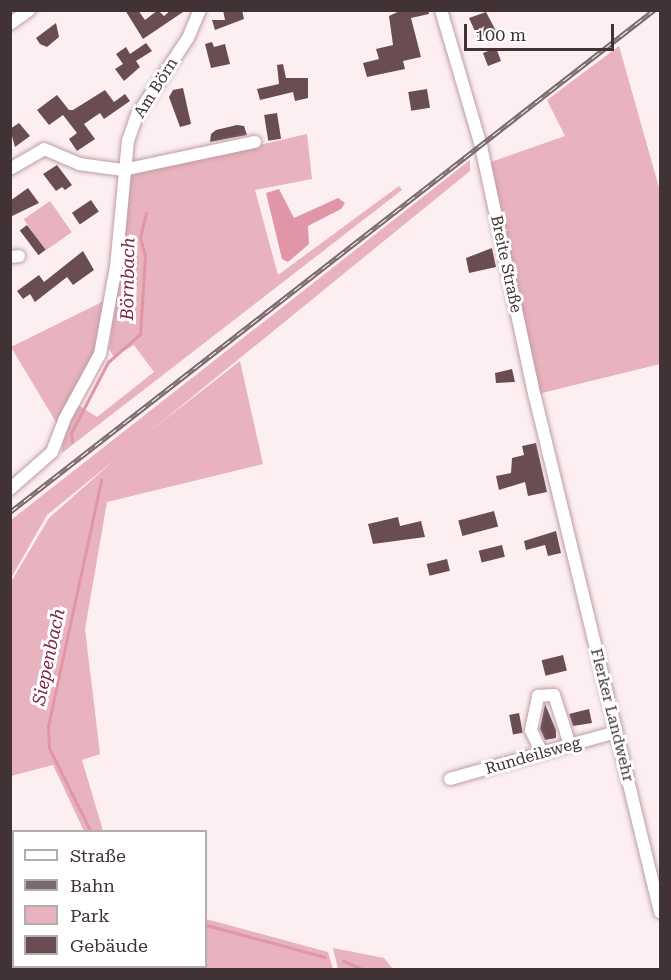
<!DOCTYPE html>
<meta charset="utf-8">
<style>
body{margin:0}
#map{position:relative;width:671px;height:980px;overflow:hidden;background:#fceef1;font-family:"Roboto Serif",serif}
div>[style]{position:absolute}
.green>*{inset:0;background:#e8b2be;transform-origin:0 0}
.water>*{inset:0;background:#e196a8}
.stream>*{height:3px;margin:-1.5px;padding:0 1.5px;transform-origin:1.5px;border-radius:1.5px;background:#e196a8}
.building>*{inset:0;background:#6a4d53;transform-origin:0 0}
.roads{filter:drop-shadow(0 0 2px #be9da4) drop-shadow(0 0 2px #be9da4)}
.minor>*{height:12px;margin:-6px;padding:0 6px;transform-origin:6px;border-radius:6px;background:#fff}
.rail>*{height:5px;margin-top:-2.5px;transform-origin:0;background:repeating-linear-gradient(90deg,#fff 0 9px,#786a6d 0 18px);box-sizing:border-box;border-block:2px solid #786a6d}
span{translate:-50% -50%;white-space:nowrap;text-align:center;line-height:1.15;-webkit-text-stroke:6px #fff;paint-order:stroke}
.street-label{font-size:16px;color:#403235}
.water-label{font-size:18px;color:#7d2644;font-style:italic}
.frame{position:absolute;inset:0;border:12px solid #403235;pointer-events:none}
.legend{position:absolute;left:12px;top:830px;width:195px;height:138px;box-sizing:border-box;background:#fff;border:2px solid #b3adae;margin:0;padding:8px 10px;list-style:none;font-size:18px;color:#403235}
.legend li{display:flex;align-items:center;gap:12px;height:30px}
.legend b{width:30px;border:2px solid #b3adae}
.scale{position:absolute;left:464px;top:24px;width:150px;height:27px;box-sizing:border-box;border:3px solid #403235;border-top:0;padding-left:8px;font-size:18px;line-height:21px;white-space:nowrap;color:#403235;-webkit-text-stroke:4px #fff;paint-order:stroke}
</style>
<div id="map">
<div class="green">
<i style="clip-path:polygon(619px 46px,660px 191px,660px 364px,538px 394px,488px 163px,565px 136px,547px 100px)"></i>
<i style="clip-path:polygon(307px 134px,312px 179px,255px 190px,278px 275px,399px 186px,402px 190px,62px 453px,63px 431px,78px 405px,97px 417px,154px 372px,134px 345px,114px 357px,109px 349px,131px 175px)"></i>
<i style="clip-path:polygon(470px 160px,470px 171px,47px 515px,11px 578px,11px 520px)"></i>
<i style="left:50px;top:201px;width:38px;height:32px;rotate:55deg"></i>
<i style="clip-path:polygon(104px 301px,99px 346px,59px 427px,11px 347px)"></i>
<i style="clip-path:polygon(240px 361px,263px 464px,107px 502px,85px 629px,100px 754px,82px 760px,103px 831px,84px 831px,53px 765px,11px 776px,11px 582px,49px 518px,127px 449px)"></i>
<i style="clip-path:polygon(206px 919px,328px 952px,333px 969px,167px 969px,206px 966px)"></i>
<i style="clip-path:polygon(333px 948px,384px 958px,393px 969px,338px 969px)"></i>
</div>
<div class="water">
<i style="clip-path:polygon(279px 189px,294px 218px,338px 198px,345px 203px,341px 209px,308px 226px,309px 244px,288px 262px,282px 259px,266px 193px)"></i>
</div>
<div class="stream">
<i style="left:72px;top:442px;width:9px;rotate:-96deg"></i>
<i style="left:71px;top:433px;width:80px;rotate:-62.5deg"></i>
<i style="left:108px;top:362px;width:43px;rotate:-41.2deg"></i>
<i style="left:140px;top:334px;width:78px;rotate:-86.3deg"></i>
<i style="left:145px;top:256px;width:20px;rotate:-105deg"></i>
<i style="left:140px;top:237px;width:25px;rotate:-76deg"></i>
<i style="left:91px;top:832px;width:94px;rotate:-116.6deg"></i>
<i style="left:49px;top:748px;width:22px;rotate:-93deg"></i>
<i style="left:48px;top:726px;width:252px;rotate:-77.8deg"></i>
<i style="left:206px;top:925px;width:123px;rotate:15.1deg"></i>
<i style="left:343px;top:961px;width:23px;rotate:23deg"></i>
</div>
<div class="building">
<i style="clip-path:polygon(125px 10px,138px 10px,145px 20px,158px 10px,164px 16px,171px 10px,186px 10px,143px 39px)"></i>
<i style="clip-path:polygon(223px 10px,242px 10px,244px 19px,215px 30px,212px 20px,225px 20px)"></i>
<i style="clip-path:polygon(402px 10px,428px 10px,429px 14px,411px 18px,421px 57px,403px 61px,405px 69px,367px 77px,363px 63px,379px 59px,376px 49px,393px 45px,389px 16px)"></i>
<i style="clip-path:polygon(486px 12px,496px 31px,478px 38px,469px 18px)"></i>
<i style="clip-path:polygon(56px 23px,59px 37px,47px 47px,40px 44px,36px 38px)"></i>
<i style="clip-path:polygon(212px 42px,214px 47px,225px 44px,230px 64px,211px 68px,205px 44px)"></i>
<i style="clip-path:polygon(146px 43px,152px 51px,136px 61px,140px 67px,124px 81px,115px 69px,123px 64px,116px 54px,126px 47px,130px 54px)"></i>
<i style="left:496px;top:48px;width:14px;height:14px;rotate:69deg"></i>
<i style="clip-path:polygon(283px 64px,286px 78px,308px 78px,308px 98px,295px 101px,293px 92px,260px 100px,257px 89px,279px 84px,277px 65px)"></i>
<i style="clip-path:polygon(183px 88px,191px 124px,180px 127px,169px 97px,173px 90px)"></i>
<i style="left:427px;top:89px;width:19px;height:19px;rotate:81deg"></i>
<i style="clip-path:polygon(105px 90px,114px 102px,125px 94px,130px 101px,104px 119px,100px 113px,84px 124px,95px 139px,77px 151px,69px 139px,77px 133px,63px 115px,49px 125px,37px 110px,57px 95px,69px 110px,73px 110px)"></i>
<i style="left:277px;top:113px;width:26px;height:13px;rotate:81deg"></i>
<i style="clip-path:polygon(19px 123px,30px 136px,15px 147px,10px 129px)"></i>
<i style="clip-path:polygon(237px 125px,244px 126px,247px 135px,210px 142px,211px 134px,216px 130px)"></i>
<i style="clip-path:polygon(57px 165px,72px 185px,65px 190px,62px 187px,56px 191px,43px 174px)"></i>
<i style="clip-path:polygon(28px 188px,39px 203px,10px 217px,10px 201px)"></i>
<i style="left:91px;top:200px;width:14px;height:23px;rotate:56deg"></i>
<i style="left:27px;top:225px;width:31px;height:9px;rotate:53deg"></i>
<i style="clip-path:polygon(492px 248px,496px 267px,469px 273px,466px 258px)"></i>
<i style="clip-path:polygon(83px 251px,94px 270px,73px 285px,67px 277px,35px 302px,30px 294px,23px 299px,17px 291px,39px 275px,44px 282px)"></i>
<i style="clip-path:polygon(512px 369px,515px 382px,496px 383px,495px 373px)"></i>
<i style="clip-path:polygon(536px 443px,547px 492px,528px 496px,525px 482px,499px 490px,496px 476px,511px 473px,512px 458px,524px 455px,522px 446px)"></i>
<i style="left:494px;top:511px;width:16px;height:37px;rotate:75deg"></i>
<i style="clip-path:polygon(398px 517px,400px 526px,421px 521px,425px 537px,373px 544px,368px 524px)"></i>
<i style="clip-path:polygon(556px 531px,561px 553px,548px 556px,545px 545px,526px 550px,524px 541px)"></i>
<i style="left:502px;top:545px;width:12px;height:24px;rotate:76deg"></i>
<i style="left:447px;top:559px;width:12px;height:21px;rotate:76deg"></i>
<i style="left:563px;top:655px;width:16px;height:22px;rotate:76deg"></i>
<i style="clip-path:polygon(545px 704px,556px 730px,556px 738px,545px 740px,540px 729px)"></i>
<i style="clip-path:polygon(589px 709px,592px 723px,573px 726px,569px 714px)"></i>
<i style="left:519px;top:713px;width:20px;height:10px;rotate:79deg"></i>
</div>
<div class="roads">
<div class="minor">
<i style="left:441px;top:10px;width:142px;rotate:73.6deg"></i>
<i style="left:481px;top:146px;width:257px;rotate:77.9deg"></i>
<i style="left:535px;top:397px;width:530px;rotate:76.36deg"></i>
<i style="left:10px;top:24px;width:24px;rotate:-36deg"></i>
<i style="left:10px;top:169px;width:39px;rotate:-30deg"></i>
<i style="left:44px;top:149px;width:38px;rotate:23deg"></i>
<i style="left:79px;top:164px;width:44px;rotate:7.8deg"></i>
<i style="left:123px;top:170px;width:135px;rotate:-12deg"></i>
<i style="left:10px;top:257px;width:9px;rotate:-6deg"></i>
<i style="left:10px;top:489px;width:56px;rotate:-41.4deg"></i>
<i style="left:52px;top:452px;width:34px;rotate:-69deg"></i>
<i style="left:64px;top:420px;width:75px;rotate:-61.4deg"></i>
<i style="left:100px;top:354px;width:88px;rotate:-79.6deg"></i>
<i style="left:116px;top:267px;width:127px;rotate:-84.6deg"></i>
<i style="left:128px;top:141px;width:28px;rotate:-71deg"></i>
<i style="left:137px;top:115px;width:92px;rotate:-56.5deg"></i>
<i style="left:188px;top:38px;width:30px;rotate:-67deg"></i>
<i style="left:542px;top:753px;width:25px;rotate:-116deg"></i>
<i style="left:531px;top:730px;width:35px;rotate:-78deg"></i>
<i style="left:538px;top:696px;width:16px;rotate:-4deg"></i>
<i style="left:554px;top:695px;width:52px;rotate:72.3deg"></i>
<i style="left:450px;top:779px;width:173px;rotate:-15.8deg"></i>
</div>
</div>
<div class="rail">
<i style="left:10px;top:512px;width:817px;rotate:-37.94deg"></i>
</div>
<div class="street-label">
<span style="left:156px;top:88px;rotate:-58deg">Am Börn</span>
<span style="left:506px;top:264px;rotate:78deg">Breite Straße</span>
<span style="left:612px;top:715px;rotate:76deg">Flerker Landwehr</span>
<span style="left:533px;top:756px;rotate:-16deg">Rundeilsweg</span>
</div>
<div class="water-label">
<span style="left:128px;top:279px;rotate:-89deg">Börnbach</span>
<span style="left:49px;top:657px;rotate:-78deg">Siepenbach</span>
</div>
<div class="frame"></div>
<ul class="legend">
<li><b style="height:8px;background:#fff"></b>Straße</li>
<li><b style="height:8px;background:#786a6d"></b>Bahn</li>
<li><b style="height:16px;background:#e8b2be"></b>Park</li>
<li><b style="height:16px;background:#6a4d53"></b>Gebäude</li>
</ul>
<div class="scale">100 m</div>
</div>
